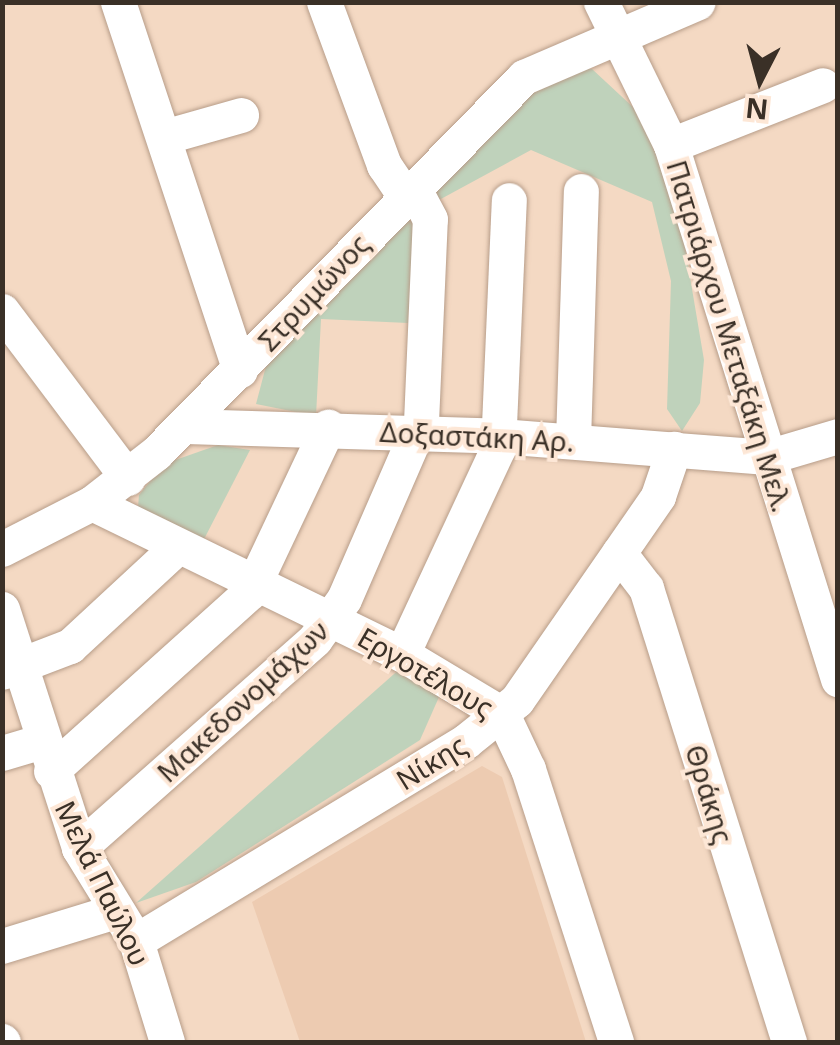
<!DOCTYPE html>
<meta charset="utf-8">
<style>
body{margin:0}
#map{position:relative;width:840px;height:1045px;overflow:hidden;background:#f4d9c3;font-family:"Noto Sans",sans-serif}
div>[style]{position:absolute}
.built>*{inset:0;background:#edcbb1}
.green>*{inset:0;background:#bfd2bb}
.roads{filter:drop-shadow(0 0 2px #b79d89) drop-shadow(0 0 2px #b79d89)}
.minor>*{height:35px;margin:-17.5px;padding:0 17.5px;transform-origin:17.5px;border-radius:17.5px;background:#fff}
span{translate:-50% -50%;white-space:nowrap;text-align:center;line-height:1.15;-webkit-text-stroke:8px #fde7d6;paint-order:stroke}
.street-label{font-size:28px;color:#3a3027}
.frame{position:absolute;inset:0;border:5px solid #3a3027;pointer-events:none}
.north{position:absolute;left:710px;top:30px;width:100px;height:100px;-webkit-text-stroke:8px #fde7d6;paint-order:stroke;rotate:186deg;font-size:28px;font-weight:700;line-height:40px;text-align:center;color:#3a3027}
.north::after{content:'';display:block;margin:auto;width:35px;height:45px;background:#3a3027;clip-path:polygon(50% 0,100% 100%,50% 72%,0 100%)}
</style>
<div id="map">
<div class="built">
<i style="clip-path:polygon(482px 766px,502px 777px,586px 1042px,300px 1042px,252px 902px)"></i>
</div>
<div class="green">
<i style="clip-path:polygon(563px 68px,592px 69px,634px 108px,676px 194px,704px 360px,700px 403px,682px 431px,667px 409px,671px 281px,652px 202px,531px 150px,439px 200px,431px 190px,540px 79px)"></i>
<i style="clip-path:polygon(416px 209px,408px 323px,321px 319px,316px 416px,256px 404px,266px 366px)"></i>
<i style="clip-path:polygon(218px 445px,250px 450px,200px 547px,138px 507px,139px 495px,164px 464px)"></i>
<i style="clip-path:polygon(403px 666px,439px 697px,420px 740px,196px 882px,136px 903px)"></i>
</div>
<div class="roads">
<div class="minor">
<i style="left:118px;top:2px;width:388px;rotate:71.7deg"></i>
<i style="left:324px;top:2px;width:174px;rotate:69.8deg"></i>
<i style="left:384px;top:165px;width:37px;rotate:56deg"></i>
<i style="left:601px;top:2px;width:159px;rotate:63.9deg"></i>
<i style="left:671px;top:145px;width:560px;rotate:72.63deg"></i>
<i style="left:167px;top:136px;width:77px;rotate:-15.8deg"></i>
<i style="left:671px;top:145px;width:163px;rotate:-21.5deg"></i>
<i style="left:2px;top:311px;width:209px;rotate:53deg"></i>
<i style="left:186px;top:426px;width:314px;rotate:1.8deg"></i>
<i style="left:500px;top:436px;width:268px;rotate:4.5deg"></i>
<i style="left:767px;top:457px;width:74px;rotate:-16.5deg"></i>
<i style="left:573px;top:441px;width:250px;rotate:-88.2deg"></i>
<i style="left:92px;top:503px;width:345px;rotate:26deg"></i>
<i style="left:402px;top:654px;width:117px;rotate:31deg"></i>
<i style="left:502px;top:714px;width:61px;rotate:64.7deg"></i>
<i style="left:528px;top:769px;width:287px;rotate:72.1deg"></i>
<i style="left:2px;top:549px;width:101px;rotate:-27.1deg"></i>
<i style="left:92px;top:503px;width:81px;rotate:-38deg"></i>
<i style="left:156px;top:453px;width:526px;rotate:-45.62deg"></i>
<i style="left:524px;top:77px;width:189px;rotate:-23.3deg"></i>
<i style="left:619px;top:553px;width:44px;rotate:52.4deg"></i>
<i style="left:646px;top:588px;width:476px;rotate:72.5deg"></i>
<i style="left:2px;top:609px;width:251px;rotate:72.1deg"></i>
<i style="left:79px;top:848px;width:109px;rotate:58.5deg"></i>
<i style="left:136px;top:941px;width:106px;rotate:72.9deg"></i>
<i style="left:402px;top:654px;width:227px;rotate:-65deg"></i>
<i style="left:498px;top:448px;width:248px;rotate:-87.5deg"></i>
<i style="left:2px;top:672px;width:73px;rotate:-20.9deg"></i>
<i style="left:70px;top:646px;width:146px;rotate:-42.8deg"></i>
<i style="left:2px;top:753px;width:42px;rotate:-16.7deg"></i>
<i style="left:51px;top:771px;width:268px;rotate:-42deg"></i>
<i style="left:250px;top:592px;width:183px;rotate:-64.7deg"></i>
<i style="left:79px;top:848px;width:315px;rotate:-41.5deg"></i>
<i style="left:315px;top:639px;width:49px;rotate:-54.1deg"></i>
<i style="left:344px;top:599px;width:193px;rotate:-66.5deg"></i>
<i style="left:421px;top:422px;width:203px;rotate:-87.5deg"></i>
<i style="left:430px;top:219px;width:36px;rotate:-118deg"></i>
<i style="left:136px;top:941px;width:386px;rotate:-31.2deg"></i>
<i style="left:466px;top:741px;width:65px;rotate:-38.8deg"></i>
<i style="left:517px;top:700px;width:248px;rotate:-55.3deg"></i>
<i style="left:658px;top:496px;width:50px;rotate:-71.2deg"></i>
<i style="left:2px;top:946px;width:119px;rotate:-17.1deg"></i>
<i style="left:2px;top:1041px;width:1px;rotate:45deg"></i>
</div>
</div>
<div class="street-label">
<span style="left:313px;top:292px;rotate:-47deg">Στρυμώνος</span>
<span style="left:730px;top:336px;rotate:73deg">Πατριάρχου Μεταξάκη Μελ.</span>
<span style="left:477px;top:436px;rotate:3deg">Δοξαστάκη Αρ.</span>
<span style="left:426px;top:672px;rotate:30deg">Εργοτέλους</span>
<span style="left:242px;top:701px;rotate:-43deg">Μακεδονομάχων</span>
<span style="left:431px;top:762px;rotate:-32deg">Νίκης</span>
<span style="left:710px;top:794px;rotate:73deg">Θράκης</span>
<span style="left:103px;top:883px;rotate:64deg">Μελά Παύλου</span>
</div>
<div class="frame"></div>
<div class="north">N</div>
</div>
